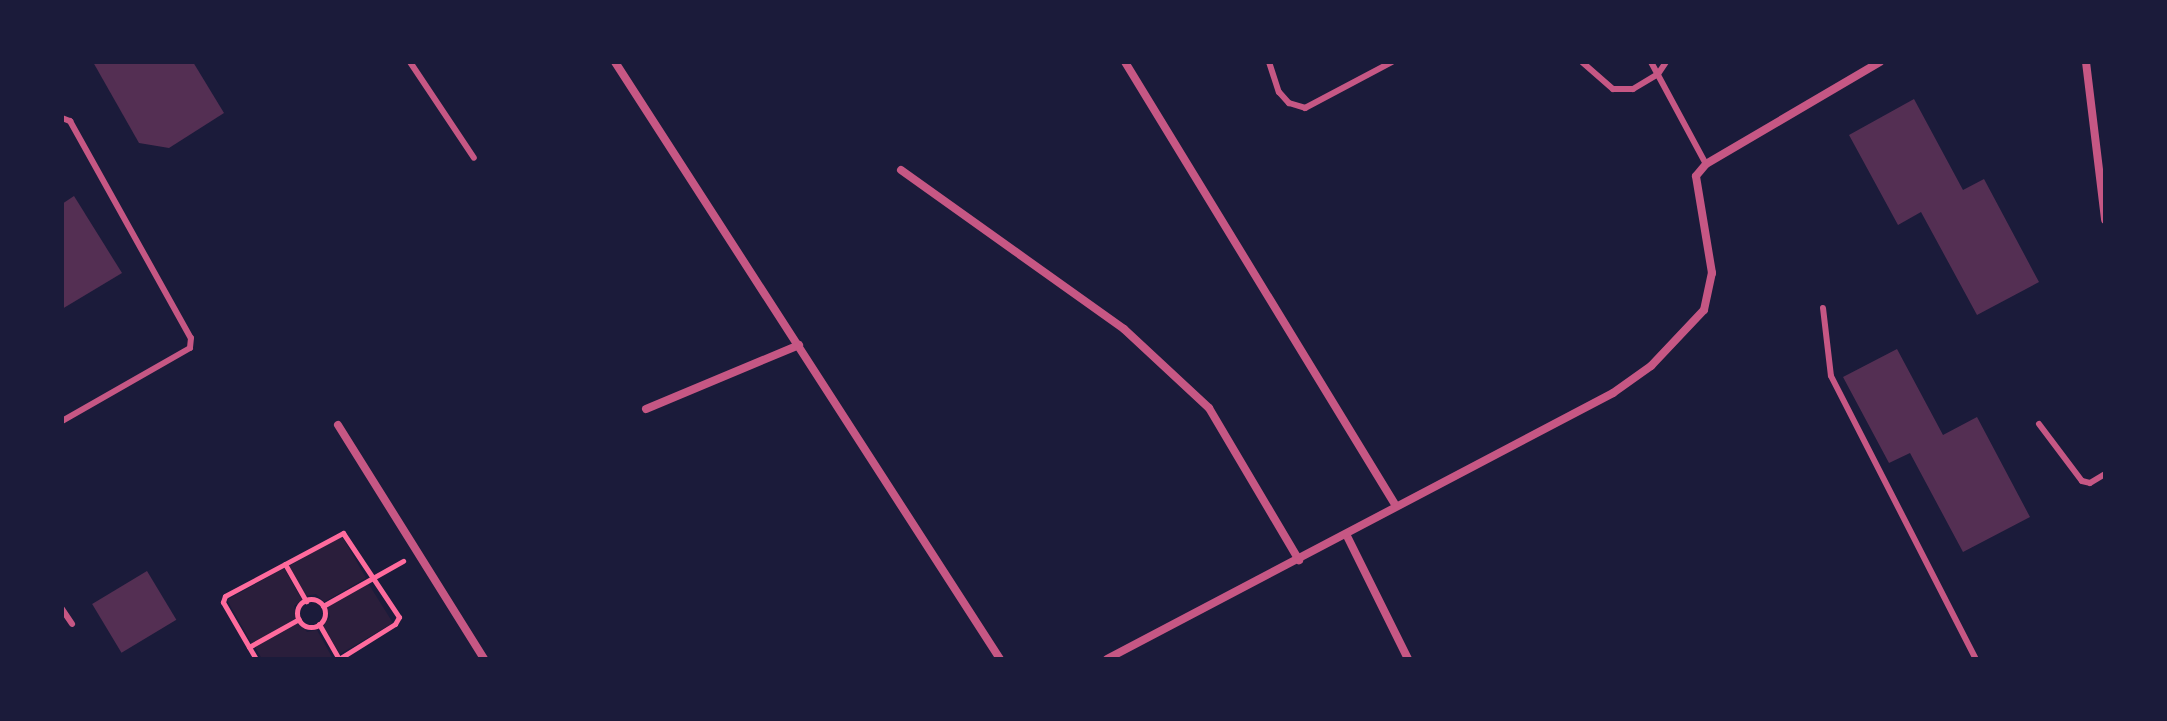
<!DOCTYPE html>
<style>
body{margin:0}
#map{position:relative;width:2167px;height:721px;overflow:hidden;background:#1b1b3a;font-family:Bitter,serif}
div>[style]{position:absolute}
.green>*{inset:0;background:#2a1e3b}
.building>*{inset:0;background:#542f53;transform-origin:0 0}
.path>*{height:5px;margin:-2.5px;padding:0 2.5px;transform-origin:2.5px;border-radius:2.5px;background:#ff6b9d}
.path>.ring{margin:-2.5px;padding:0;box-sizing:content-box;background:none;border:5px solid #ff6b9d;border-radius:50%}
.service>*{height:6px;margin:-3px;padding:0 3px;transform-origin:3px;border-radius:3px;background:#c65784}
.minor>*{height:8px;margin:-4px;padding:0 4px;transform-origin:4px;border-radius:4px;background:#c65784}
span{translate:-50% -50%;white-space:nowrap;text-align:center;line-height:1.15;-webkit-text-stroke:8px #1b1b3a;paint-order:stroke}
.frame{position:absolute;inset:0;border:64px solid #1b1b3a;pointer-events:none}
</style>
<div id="map">
<div class="green">
<i style="clip-path:polygon(342px 536px,366px 578px,324px 602px,316px 594px,306px 596px,289px 566px)"></i>
<i style="clip-path:polygon(284px 568px,302px 600px,294px 606px,297px 618px,252px 644px,227px 600px)"></i>
<i style="clip-path:polygon(368px 583px,393px 623px,340px 654px,322px 625px,330px 617px,326px 607px)"></i>
<i style="clip-path:polygon(298px 621px,307px 632px,317px 630px,333px 659px,262px 659px,255px 647px)"></i>
</div>
<div class="building">
<i style="clip-path:polygon(93px 62px,193px 62px,224px 113px,169px 148px,139px 143px)"></i>
<i style="clip-path:polygon(1914px 99px,1963px 190px,1984px 179px,2039px 282px,1977px 315px,1921px 212px,1898px 225px,1849px 135px)"></i>
<i style="clip-path:polygon(74px 196px,122px 273px,62px 309px,62px 204px)"></i>
<i style="clip-path:polygon(1897px 349px,1943px 435px,1977px 417px,2030px 517px,1963px 552px,1910px 453px,1889px 463px,1843px 377px)"></i>
<i style="left:147px;top:571px;width:57px;height:64px;rotate:59deg"></i>
</div>
<div class="path">
<i style="left:285px;top:564px;width:43px;rotate:60.4deg"></i>
<i class="ring" style="left:297px;top:599px;width:23px;height:23px"></i>
<i style="left:323px;top:606px;width:92px;rotate:-29.4deg"></i>
<i style="left:319px;top:624px;width:40px;rotate:60.3deg"></i>
<i style="left:249px;top:647px;width:57px;rotate:-29.2deg"></i>
<i style="left:256px;top:659px;width:66px;rotate:-120.1deg"></i>
<i style="left:223px;top:602px;width:6px;rotate:-72deg"></i>
<i style="left:225px;top:596px;width:134px;rotate:-28.1deg"></i>
<i style="left:343px;top:533px;width:101px;rotate:56.3deg"></i>
<i style="left:399px;top:617px;width:8px;rotate:120deg"></i>
<i style="left:395px;top:624px;width:66px;rotate:148deg"></i>
</div>
<div class="service">
<i style="left:410px;top:62px;width:115px;rotate:56.3deg"></i>
<i style="left:1269px;top:62px;width:32px;rotate:72deg"></i>
<i style="left:1279px;top:92px;width:15px;rotate:48deg"></i>
<i style="left:1289px;top:103px;width:17px;rotate:17deg"></i>
<i style="left:1305px;top:108px;width:98px;rotate:-27.9deg"></i>
<i style="left:1582px;top:62px;width:41px;rotate:41.1deg"></i>
<i style="left:1613px;top:89px;width:20px"></i>
<i style="left:1633px;top:89px;width:29px;rotate:-31deg"></i>
<i style="left:1658px;top:74px;width:14px;rotate:-56deg"></i>
<i style="left:1651px;top:62px;width:116px;rotate:61.7deg"></i>
<i style="left:62px;top:118px;width:9px;rotate:21deg"></i>
<i style="left:70px;top:121px;width:248px;rotate:60.9deg"></i>
<i style="left:191px;top:338px;width:10px;rotate:96deg"></i>
<i style="left:190px;top:348px;width:147px;rotate:150.3deg"></i>
<i style="left:1823px;top:308px;width:68px;rotate:83.3deg"></i>
<i style="left:1831px;top:376px;width:318px;rotate:62.9deg"></i>
<i style="left:2039px;top:424px;width:71px;rotate:53deg"></i>
<i style="left:2082px;top:481px;width:8px;rotate:14deg"></i>
<i style="left:2090px;top:483px;width:17px;rotate:-31deg"></i>
<i style="left:62px;top:609px;width:18px;rotate:56deg"></i>
</div>
<div class="minor">
<i style="left:615px;top:62px;width:710px;rotate:57.18deg"></i>
<i style="left:1125px;top:62px;width:520px;rotate:58.6deg"></i>
<i style="left:2086px;top:62px;width:159px;rotate:83.1deg"></i>
<i style="left:901px;top:170px;width:274px;rotate:35.5deg"></i>
<i style="left:1124px;top:329px;width:116px;rotate:42.9deg"></i>
<i style="left:1209px;top:408px;width:177px;rotate:59.4deg"></i>
<i style="left:646px;top:409px;width:166px;rotate:-22.7deg"></i>
<i style="left:338px;top:425px;width:276px;rotate:58deg"></i>
<i style="left:1346px;top:534px;width:140px;rotate:63.6deg"></i>
<i style="left:1107px;top:659px;width:572px;rotate:-27.73deg"></i>
<i style="left:1613px;top:393px;width:47px;rotate:-35.4deg"></i>
<i style="left:1651px;top:366px;width:77px;rotate:-46.6deg"></i>
<i style="left:1704px;top:310px;width:38px;rotate:-78deg"></i>
<i style="left:1712px;top:273px;width:98px;rotate:-99.4deg"></i>
<i style="left:1696px;top:176px;width:16px;rotate:-50deg"></i>
<i style="left:1706px;top:164px;width:202px;rotate:-30.4deg"></i>
</div>
<div class="frame"></div>
</div>
